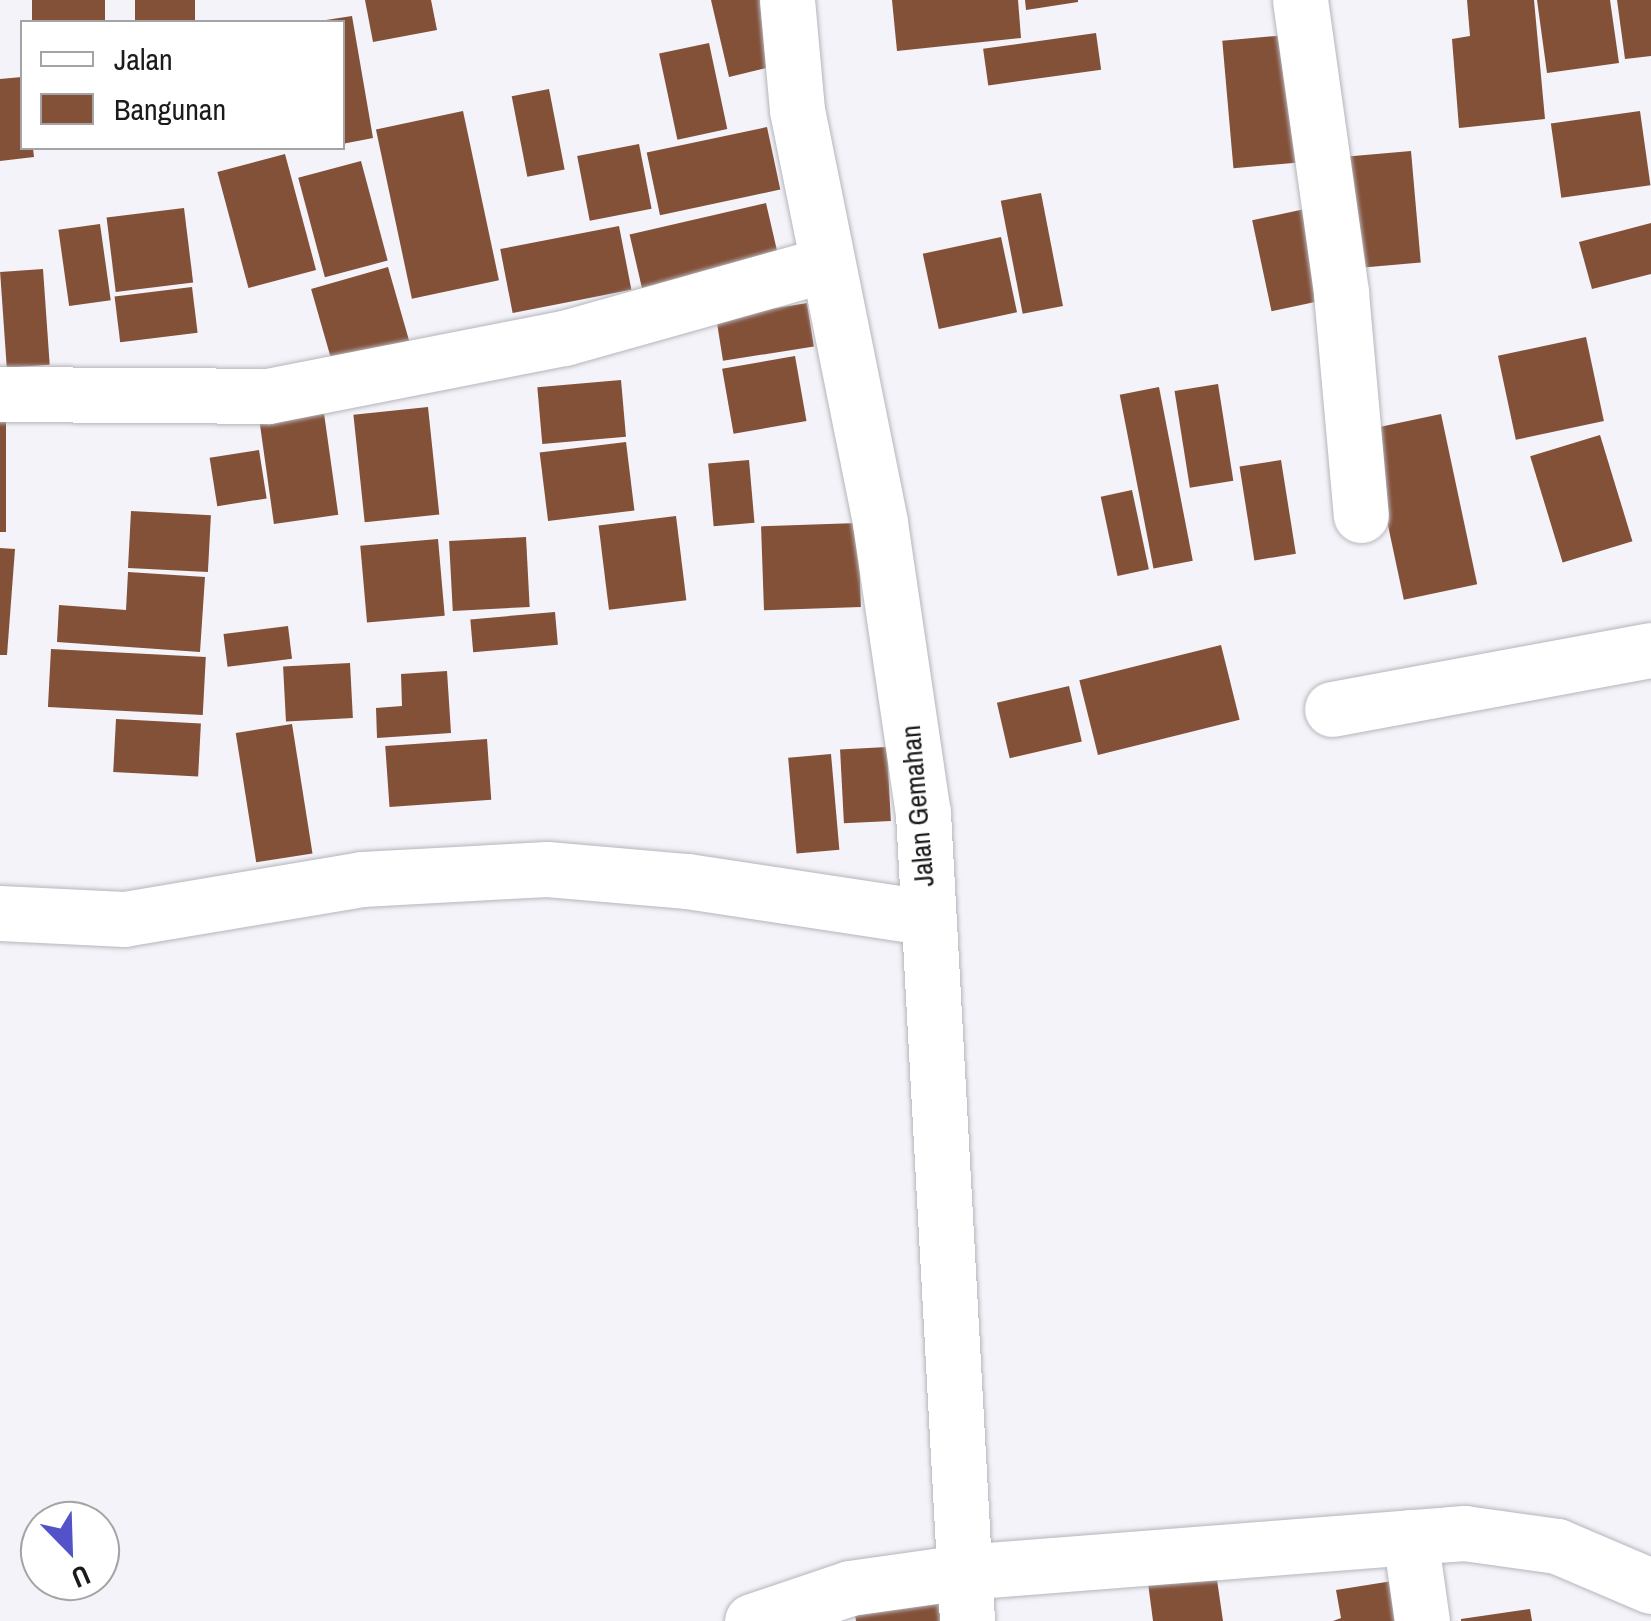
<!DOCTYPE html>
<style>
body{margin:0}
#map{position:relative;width:1651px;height:1621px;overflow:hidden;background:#f3f3f9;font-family:"Archivo Narrow",sans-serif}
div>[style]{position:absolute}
.building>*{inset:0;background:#835038;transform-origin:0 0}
.roads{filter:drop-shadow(0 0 2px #b5b5bb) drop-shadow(0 0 2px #b5b5bb)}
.minor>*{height:55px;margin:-27.5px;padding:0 27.5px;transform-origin:27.5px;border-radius:27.5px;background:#fff}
span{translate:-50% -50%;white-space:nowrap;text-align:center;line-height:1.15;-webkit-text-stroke:10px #fff;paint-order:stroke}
.street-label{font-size:28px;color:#1b1b1d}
.legend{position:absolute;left:20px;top:20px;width:325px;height:130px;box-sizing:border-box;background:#fff;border:2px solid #a4a4a5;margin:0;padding:12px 18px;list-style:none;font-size:30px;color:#1b1b1d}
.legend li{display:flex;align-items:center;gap:20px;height:50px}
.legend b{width:50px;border:2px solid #a4a4a5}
.north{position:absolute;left:20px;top:1501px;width:100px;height:100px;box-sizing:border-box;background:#fff;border:2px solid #a4a4a5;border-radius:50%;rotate:157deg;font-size:28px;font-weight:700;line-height:40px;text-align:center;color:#1b1b1d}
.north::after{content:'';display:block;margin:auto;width:35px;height:45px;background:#5452c9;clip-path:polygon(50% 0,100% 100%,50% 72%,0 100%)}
</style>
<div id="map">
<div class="building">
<i style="left:32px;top:0;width:73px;height:22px"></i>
<i style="left:135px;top:0;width:60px;height:22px"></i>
<i style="clip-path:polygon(365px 0,431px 0,437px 30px,373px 42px)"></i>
<i style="clip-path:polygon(711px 0,764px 0,779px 65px,729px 77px)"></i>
<i style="clip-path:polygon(892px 0,1018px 0,1021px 38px,897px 51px)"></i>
<i style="clip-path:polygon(1025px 0,1078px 0,1078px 2px,1026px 10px)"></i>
<i style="clip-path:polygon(1467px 0,1534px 0,1545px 119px,1459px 128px,1452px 39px,1470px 36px)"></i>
<i style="clip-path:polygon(1537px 0,1610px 0,1619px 63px,1547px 73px)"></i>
<i style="clip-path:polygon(1617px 0,1651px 0,1651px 56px,1625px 59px)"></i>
<i style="clip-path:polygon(352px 16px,373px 138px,342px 144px,342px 22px,326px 20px)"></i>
<i style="left:1096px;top:33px;width:37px;height:114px;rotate:82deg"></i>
<i style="left:1299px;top:34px;width:128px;height:77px;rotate:85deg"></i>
<i style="left:709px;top:43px;width:88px;height:51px;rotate:78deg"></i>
<i style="clip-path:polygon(22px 77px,22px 148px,33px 148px,34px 157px,0 161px,0 79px)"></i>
<i style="left:549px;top:89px;width:82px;height:38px;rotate:79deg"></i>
<i style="left:463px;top:111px;width:173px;height:89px;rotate:78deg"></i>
<i style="left:1640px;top:111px;width:75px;height:90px;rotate:82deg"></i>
<i style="left:767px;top:127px;width:64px;height:123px;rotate:78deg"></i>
<i style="left:639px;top:144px;width:66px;height:63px;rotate:79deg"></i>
<i style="left:1411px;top:151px;width:112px;height:66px;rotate:85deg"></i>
<i style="left:285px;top:154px;width:120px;height:70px;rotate:75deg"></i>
<i style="left:361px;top:161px;width:103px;height:65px;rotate:75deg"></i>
<i style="left:1041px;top:193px;width:115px;height:41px;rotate:79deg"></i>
<i style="left:766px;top:203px;width:58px;height:140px;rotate:77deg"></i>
<i style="left:184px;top:208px;width:75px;height:78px;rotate:83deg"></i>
<i style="left:1305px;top:209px;width:93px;height:54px;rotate:78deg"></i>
<i style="clip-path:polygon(1651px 223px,1651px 274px,1592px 289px,1579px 242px)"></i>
<i style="left:100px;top:224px;width:77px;height:42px;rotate:82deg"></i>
<i style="left:619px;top:226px;width:65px;height:121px;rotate:79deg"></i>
<i style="left:1001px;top:237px;width:77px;height:80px;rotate:78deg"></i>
<i style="left:388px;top:267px;width:79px;height:80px;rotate:74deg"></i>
<i style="left:43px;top:269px;width:96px;height:43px;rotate:86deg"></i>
<i style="left:192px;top:287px;width:46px;height:78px;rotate:83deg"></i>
<i style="left:807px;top:303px;width:44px;height:92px;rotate:81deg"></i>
<i style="left:1586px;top:337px;width:86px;height:90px;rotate:78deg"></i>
<i style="left:795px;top:356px;width:66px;height:74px;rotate:80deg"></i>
<i style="left:621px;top:380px;width:57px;height:84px;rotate:85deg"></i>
<i style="left:1218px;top:384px;width:98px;height:44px;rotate:81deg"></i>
<i style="left:1159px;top:387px;width:177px;height:40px;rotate:79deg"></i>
<i style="left:322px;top:399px;width:117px;height:65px;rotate:82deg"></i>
<i style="left:0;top:404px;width:6px;height:128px"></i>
<i style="left:428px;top:407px;width:108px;height:75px;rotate:84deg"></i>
<i style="left:1441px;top:414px;width:174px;height:75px;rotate:78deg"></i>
<i style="left:1600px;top:435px;width:111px;height:73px;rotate:73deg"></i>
<i style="left:626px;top:442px;width:69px;height:87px;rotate:83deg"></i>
<i style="left:259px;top:450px;width:49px;height:50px;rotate:81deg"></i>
<i style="left:749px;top:460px;width:63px;height:41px;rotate:85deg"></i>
<i style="left:1281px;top:460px;width:95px;height:42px;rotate:81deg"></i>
<i style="left:1132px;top:490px;width:81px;height:32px;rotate:78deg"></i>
<i style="left:131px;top:511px;width:80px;height:57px;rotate:3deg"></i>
<i style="left:676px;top:516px;width:85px;height:78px;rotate:83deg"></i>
<i style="left:858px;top:523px;width:84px;height:97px;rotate:88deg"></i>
<i style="left:526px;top:537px;width:70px;height:77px;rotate:87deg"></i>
<i style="left:438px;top:539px;width:77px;height:78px;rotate:85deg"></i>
<i style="clip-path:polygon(0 548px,15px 549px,7px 655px,0 655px)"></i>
<i style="clip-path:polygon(128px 572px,205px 577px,200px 652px,57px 642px,59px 605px,126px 610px)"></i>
<i style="left:555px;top:612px;width:33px;height:85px;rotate:85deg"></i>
<i style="left:288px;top:626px;width:33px;height:65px;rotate:83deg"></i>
<i style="left:1221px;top:645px;width:77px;height:146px;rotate:76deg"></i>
<i style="left:51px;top:649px;width:155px;height:58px;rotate:3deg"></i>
<i style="left:350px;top:663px;width:55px;height:67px;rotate:87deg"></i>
<i style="clip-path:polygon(447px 671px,451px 733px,377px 738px,376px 708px,402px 706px,401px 674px)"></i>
<i style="left:1069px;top:686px;width:57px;height:74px;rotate:77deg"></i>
<i style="left:116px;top:719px;width:85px;height:53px;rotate:3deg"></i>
<i style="left:292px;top:724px;width:131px;height:57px;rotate:81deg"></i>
<i style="left:487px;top:739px;width:61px;height:102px;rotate:86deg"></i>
<i style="left:887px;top:747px;width:74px;height:47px;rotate:87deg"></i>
<i style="left:831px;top:754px;width:96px;height:43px;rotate:85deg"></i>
<i style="clip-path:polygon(1216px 1573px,1223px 1621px,1153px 1621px,1148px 1583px)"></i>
<i style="clip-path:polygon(941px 1579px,947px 1621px,856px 1621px,852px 1593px)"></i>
<i style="clip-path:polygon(1405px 1579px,1412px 1621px,1333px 1621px,1341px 1618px,1336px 1590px)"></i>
<i style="clip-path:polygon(1530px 1609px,1532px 1621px,1461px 1621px,1461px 1619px)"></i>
</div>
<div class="roads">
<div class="minor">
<i style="left:787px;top:0;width:110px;rotate:84.8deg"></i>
<i style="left:797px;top:110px;width:421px;rotate:78.6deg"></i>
<i style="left:880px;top:523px;width:293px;rotate:81.6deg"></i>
<i style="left:923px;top:813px;width:809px;rotate:86.88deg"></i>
<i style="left:1300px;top:0;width:296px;rotate:82deg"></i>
<i style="left:1341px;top:293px;width:223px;rotate:84.9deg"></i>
<i style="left:0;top:394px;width:268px;rotate:0.4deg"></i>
<i style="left:268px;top:396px;width:302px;rotate:-11.1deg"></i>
<i style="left:564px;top:338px;width:273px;rotate:-15.7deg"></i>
<i style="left:1332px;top:709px;width:324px;rotate:-10.5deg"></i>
<i style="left:0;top:913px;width:124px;rotate:2.8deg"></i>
<i style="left:124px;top:919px;width:241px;rotate:-9.5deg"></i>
<i style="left:362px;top:879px;width:185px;rotate:-3.1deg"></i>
<i style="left:547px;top:869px;width:141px;rotate:4.9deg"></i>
<i style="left:687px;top:881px;width:242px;rotate:8.6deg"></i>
<i style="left:1410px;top:1537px;width:85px;rotate:81.9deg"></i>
<i style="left:752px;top:1621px;width:103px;rotate:-18.6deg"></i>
<i style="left:850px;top:1588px;width:114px;rotate:-8.1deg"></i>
<i style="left:963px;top:1572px;width:503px;rotate:-4.45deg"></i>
<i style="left:1464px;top:1533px;width:94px;rotate:8deg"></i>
<i style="left:1557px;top:1546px;width:102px;rotate:23.1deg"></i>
</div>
</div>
<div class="street-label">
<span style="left:917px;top:806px;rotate:-95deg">Jalan Gemahan</span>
</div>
<ul class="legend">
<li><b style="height:12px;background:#fff"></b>Jalan</li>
<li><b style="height:28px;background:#835038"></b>Bangunan</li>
</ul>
<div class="north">U</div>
</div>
